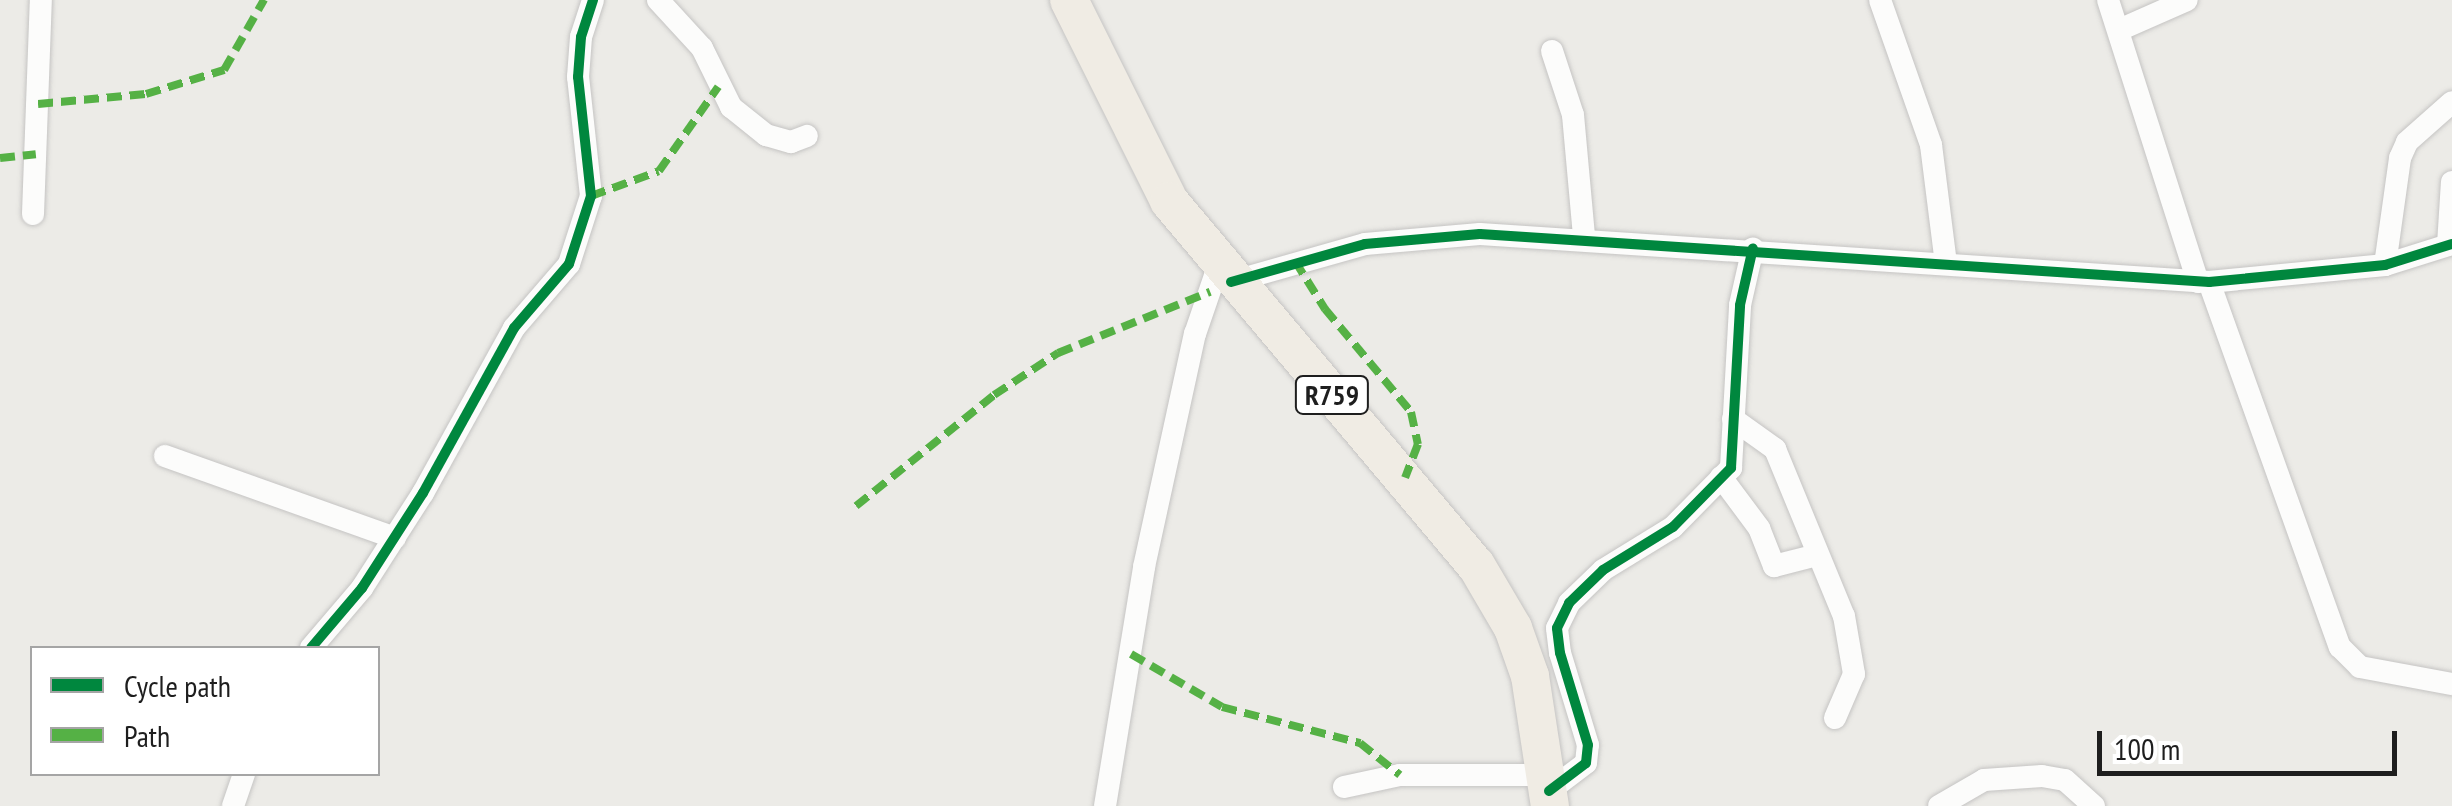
<!DOCTYPE html>
<style>
body{margin:0}
#map{position:relative;width:2452px;height:806px;overflow:hidden;background:#ecebe7;font-family:"PT Sans Narrow",sans-serif}
div>[style]{position:absolute}
.roads{filter:drop-shadow(0 0 2px #c5c4c3) drop-shadow(0 0 2px #c5c4c3)}
.minor>*{height:22px;margin:-11px;padding:0 11px;transform-origin:11px;border-radius:11px;background:#fcfcfb}
.primary>*{height:38px;margin:-19px;padding:0 19px;transform-origin:19px;border-radius:19px;background:#f0ece4}
.quiet>*{height:8px;margin-top:-4px;transform-origin:0;background:repeating-linear-gradient(90deg,#55b145 0 15px,transparent 0 23px)}
.cycleway>*{height:10px;margin:-5px;padding:0 5px;transform-origin:5px;border-radius:5px;background:#00873e}
span{translate:-50% -50%;white-space:nowrap;text-align:center;line-height:1.15;-webkit-text-stroke:8px #fff;paint-order:stroke}
.shield-label span{padding:2px 8px;background:#fff;border:2px solid;border-radius:8px;-webkit-text-stroke-width:0}
.shield-label{font-size:28px;color:#1e1e1e;font-weight:700}
.legend{position:absolute;left:30px;top:646px;width:350px;height:130px;box-sizing:border-box;background:#fff;border:2px solid #a5a5a5;margin:0;padding:12px 18px;list-style:none;font-size:30px;color:#1e1e1e}
.legend li{display:flex;align-items:center;gap:20px;height:50px}
.legend b{width:50px;border:2px solid #a5a5a5}
.scale{position:absolute;left:2097px;top:731px;width:300px;height:45px;box-sizing:border-box;border:5px solid #1e1e1e;border-top:0;padding-left:12px;font-size:30px;line-height:35px;white-space:nowrap;color:#1e1e1e;-webkit-text-stroke:8px #fff;paint-order:stroke}
</style>
<div id="map">
<div class="roads">
<div class="minor">
<i style="left:658px;top:0;width:65px;rotate:47.5deg"></i>
<i style="left:702px;top:48px;width:66px;rotate:63.8deg"></i>
<i style="left:731px;top:107px;width:45px;rotate:38.7deg"></i>
<i style="left:766px;top:135px;width:26px;rotate:16deg"></i>
<i style="left:791px;top:142px;width:17px;rotate:-21deg"></i>
<i style="left:1880px;top:0;width:154px;rotate:70.6deg"></i>
<i style="left:1931px;top:145px;width:119px;rotate:82.8deg"></i>
<i style="left:2108px;top:0;width:296px;rotate:72.3deg"></i>
<i style="left:2119px;top:30px;width:74px;rotate:-23.8deg"></i>
<i style="left:1552px;top:51px;width:67px;rotate:71.8deg"></i>
<i style="left:1573px;top:115px;width:122px;rotate:84.8deg"></i>
<i style="left:33px;top:214px;width:214px;rotate:-87.9deg"></i>
<i style="left:2448px;top:245px;width:63px;rotate:-86.4deg"></i>
<i style="left:2385px;top:265px;width:108px;rotate:-82deg"></i>
<i style="left:2400px;top:158px;width:17px;rotate:-66deg"></i>
<i style="left:2407px;top:142px;width:60px;rotate:-41.6deg"></i>
<i style="left:1231px;top:282px;width:139px;rotate:-15.8deg"></i>
<i style="left:1365px;top:244px;width:115px;rotate:-5deg"></i>
<i style="left:1480px;top:234px;width:731px;rotate:3.77deg"></i>
<i style="left:2209px;top:282px;width:177px;rotate:-5.5deg"></i>
<i style="left:2385px;top:265px;width:70px;rotate:-17.4deg"></i>
<i style="left:2209px;top:282px;width:388px;rotate:70.3deg"></i>
<i style="left:2340px;top:647px;width:28px;rotate:45deg"></i>
<i style="left:2360px;top:667px;width:94px;rotate:10.5deg"></i>
<i style="left:1733px;top:419px;width:52px;rotate:35.5deg"></i>
<i style="left:1775px;top:449px;width:181px;rotate:67.6deg"></i>
<i style="left:1844px;top:616px;width:59px;rotate:80.2deg"></i>
<i style="left:1854px;top:674px;width:48px;rotate:113.4deg"></i>
<i style="left:165px;top:456px;width:244px;rotate:19.6deg"></i>
<i style="left:1721px;top:477px;width:64px;rotate:53.3deg"></i>
<i style="left:1759px;top:528px;width:41px;rotate:68.5deg"></i>
<i style="left:1774px;top:566px;width:44px;rotate:-14.3deg"></i>
<i style="left:311px;top:648px;width:79px;rotate:-49.6deg"></i>
<i style="left:362px;top:588px;width:113px;rotate:-57.3deg"></i>
<i style="left:423px;top:493px;width:188px;rotate:-61.1deg"></i>
<i style="left:514px;top:328px;width:84px;rotate:-49.3deg"></i>
<i style="left:569px;top:264px;width:71px;rotate:-72.1deg"></i>
<i style="left:591px;top:196px;width:120px;rotate:-96.2deg"></i>
<i style="left:578px;top:77px;width:40px;rotate:-85.7deg"></i>
<i style="left:581px;top:37px;width:39px;rotate:-72deg"></i>
<i style="left:1344px;top:787px;width:57px;rotate:-12.1deg"></i>
<i style="left:1400px;top:775px;width:147px"></i>
<i style="left:1549px;top:791px;width:46px;rotate:-37.1deg"></i>
<i style="left:1586px;top:763px;width:18px;rotate:-84deg"></i>
<i style="left:1588px;top:745px;width:96px;rotate:-106.9deg"></i>
<i style="left:1560px;top:653px;width:25px;rotate:-97deg"></i>
<i style="left:1557px;top:628px;width:28px;rotate:-64deg"></i>
<i style="left:1569px;top:603px;width:47px;rotate:-44.1deg"></i>
<i style="left:1603px;top:570px;width:82px;rotate:-31.6deg"></i>
<i style="left:1673px;top:527px;width:83px;rotate:-45.5deg"></i>
<i style="left:1731px;top:468px;width:163px;rotate:-86.8deg"></i>
<i style="left:1740px;top:305px;width:58px;rotate:-77.2deg"></i>
<i style="left:233px;top:806px;width:34px;rotate:-71deg"></i>
<i style="left:1105px;top:806px;width:242px;rotate:-80.7deg"></i>
<i style="left:1144px;top:567px;width:239px;rotate:-77.7deg"></i>
<i style="left:1195px;top:334px;width:71px;rotate:-71.1deg"></i>
<i style="left:1939px;top:806px;width:52px;rotate:-30deg"></i>
<i style="left:1984px;top:780px;width:58px;rotate:-3.9deg"></i>
<i style="left:2042px;top:776px;width:23px;rotate:10deg"></i>
<i style="left:2065px;top:780px;width:39px;rotate:42deg"></i>
</div>
<div class="primary">
<i style="left:1069px;top:0;width:225px;rotate:63.5deg"></i>
<i style="left:1169px;top:201px;width:476px;rotate:49.9deg"></i>
<i style="left:1476px;top:565px;width:73px;rotate:59.6deg"></i>
<i style="left:1513px;top:628px;width:51px;rotate:70.5deg"></i>
<i style="left:1530px;top:676px;width:132px;rotate:81.3deg"></i>
</div>
</div>
<div class="quiet">
<i style="left:38px;top:104px;width:108px;rotate:-5.3deg"></i>
<i style="left:146px;top:94px;width:82px;rotate:-17.1deg"></i>
<i style="left:224px;top:70px;width:81px;rotate:-60.3deg"></i>
<i style="left:0;top:158px;width:36px;rotate:-6deg"></i>
<i style="left:591px;top:196px;width:72px;rotate:-20.2deg"></i>
<i style="left:659px;top:171px;width:103px;rotate:-54.9deg"></i>
<i style="left:1295px;top:261px;width:57px;rotate:58deg"></i>
<i style="left:1325px;top:309px;width:134px;rotate:50.1deg"></i>
<i style="left:1411px;top:412px;width:33px;rotate:78deg"></i>
<i style="left:1418px;top:444px;width:36px;rotate:111deg"></i>
<i style="left:856px;top:506px;width:177px;rotate:-38.8deg"></i>
<i style="left:994px;top:395px;width:77px;rotate:-33.3deg"></i>
<i style="left:1058px;top:353px;width:164px;rotate:-21.9deg"></i>
<i style="left:1131px;top:654px;width:105px;rotate:30.2deg"></i>
<i style="left:1222px;top:707px;width:143px;rotate:14.6deg"></i>
<i style="left:1360px;top:743px;width:51px;rotate:38.7deg"></i>
</div>
<div class="cycleway">
<i style="left:1231px;top:282px;width:139px;rotate:-15.8deg"></i>
<i style="left:1365px;top:244px;width:115px;rotate:-5deg"></i>
<i style="left:1480px;top:234px;width:731px;rotate:3.77deg"></i>
<i style="left:2209px;top:282px;width:177px;rotate:-5.5deg"></i>
<i style="left:2385px;top:265px;width:70px;rotate:-17.4deg"></i>
<i style="left:311px;top:648px;width:79px;rotate:-49.6deg"></i>
<i style="left:362px;top:588px;width:113px;rotate:-57.3deg"></i>
<i style="left:423px;top:493px;width:188px;rotate:-61.1deg"></i>
<i style="left:514px;top:328px;width:84px;rotate:-49.3deg"></i>
<i style="left:569px;top:264px;width:71px;rotate:-72.1deg"></i>
<i style="left:591px;top:196px;width:120px;rotate:-96.2deg"></i>
<i style="left:578px;top:77px;width:40px;rotate:-85.7deg"></i>
<i style="left:581px;top:37px;width:39px;rotate:-72deg"></i>
<i style="left:1549px;top:791px;width:46px;rotate:-37.1deg"></i>
<i style="left:1586px;top:763px;width:18px;rotate:-84deg"></i>
<i style="left:1588px;top:745px;width:96px;rotate:-106.9deg"></i>
<i style="left:1560px;top:653px;width:25px;rotate:-97deg"></i>
<i style="left:1557px;top:628px;width:28px;rotate:-64deg"></i>
<i style="left:1569px;top:603px;width:47px;rotate:-44.1deg"></i>
<i style="left:1603px;top:570px;width:82px;rotate:-31.6deg"></i>
<i style="left:1673px;top:527px;width:83px;rotate:-45.5deg"></i>
<i style="left:1731px;top:468px;width:163px;rotate:-86.8deg"></i>
<i style="left:1740px;top:305px;width:58px;rotate:-77.2deg"></i>
</div>
<div class="shield-label">
<span style="left:1332px;top:395px">R759</span>
</div>
<ul class="legend">
<li><b style="height:12px;background:#00873e"></b>Cycle path</li>
<li><b style="height:12px;background:#55b145"></b>Path</li>
</ul>
<div class="scale">100 m</div>
</div>
